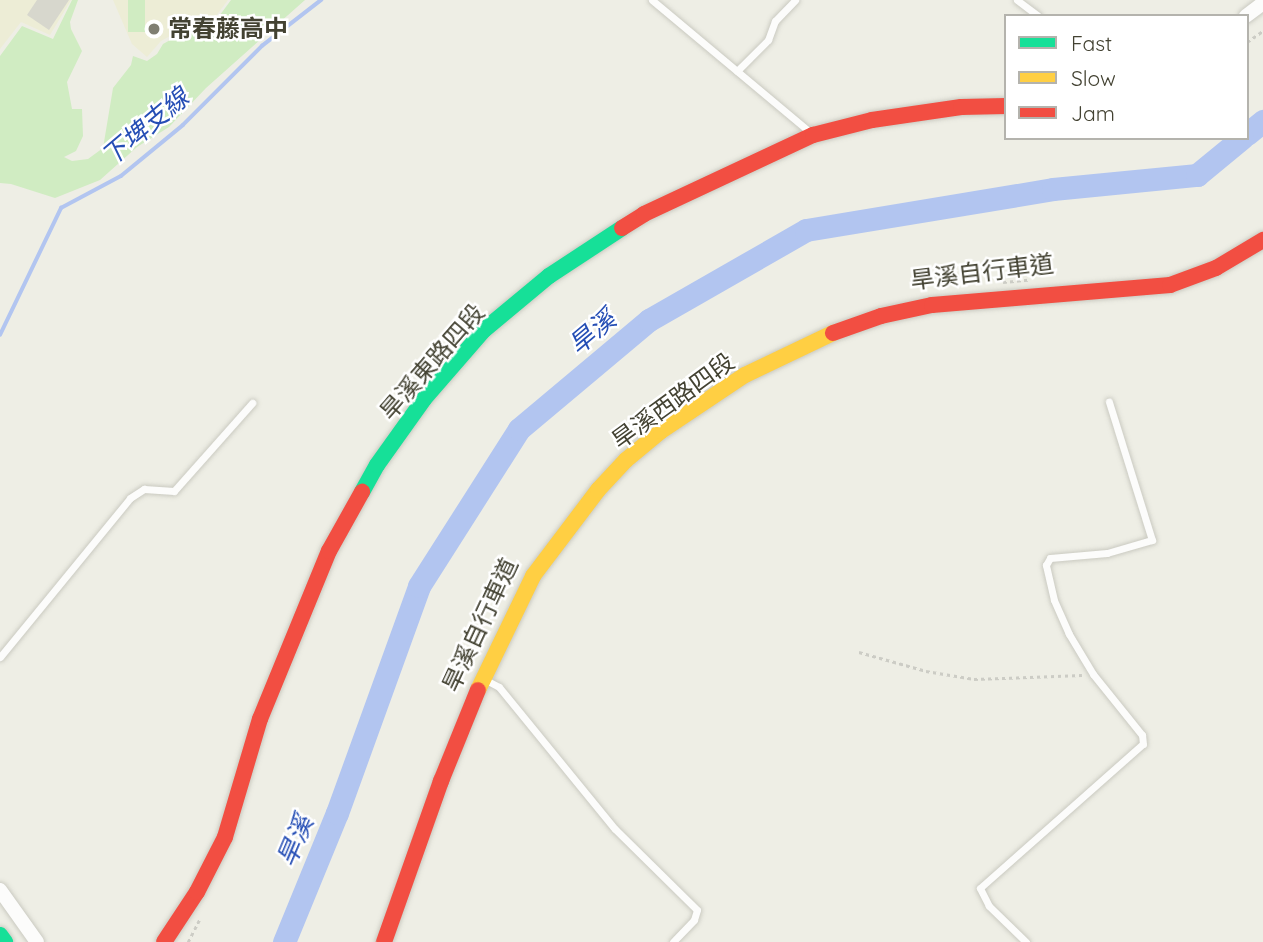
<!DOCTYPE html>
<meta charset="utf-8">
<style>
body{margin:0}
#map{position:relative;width:1263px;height:942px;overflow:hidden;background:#eeeee5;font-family:Quicksand,"Noto Sans TC",sans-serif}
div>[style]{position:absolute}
.education>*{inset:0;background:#ededd6}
.green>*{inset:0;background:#d0ecc2;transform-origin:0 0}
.stream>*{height:3.5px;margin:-1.75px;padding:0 1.75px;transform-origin:1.75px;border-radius:1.75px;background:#b2c5f0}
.river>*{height:23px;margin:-11.5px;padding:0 11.5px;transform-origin:11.5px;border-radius:11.5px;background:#b2c5f0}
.building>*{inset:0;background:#d7d7cd}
.path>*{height:2.5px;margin-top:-1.25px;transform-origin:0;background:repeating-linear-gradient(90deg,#ccccc5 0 3.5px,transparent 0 7px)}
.roads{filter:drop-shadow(0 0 2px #cacac1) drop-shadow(0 0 2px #cacac1)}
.lane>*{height:7px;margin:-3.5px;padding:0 3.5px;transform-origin:3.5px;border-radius:3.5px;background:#fcfcfb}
.street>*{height:14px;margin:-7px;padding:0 7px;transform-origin:7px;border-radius:7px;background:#fcfcfb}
.fast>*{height:16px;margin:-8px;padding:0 8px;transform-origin:8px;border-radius:8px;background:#16e098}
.slow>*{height:16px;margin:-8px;padding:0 8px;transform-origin:8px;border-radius:8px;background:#ffcf43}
.jam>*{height:16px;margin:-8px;padding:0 8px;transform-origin:8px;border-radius:8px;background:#f24e42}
.dots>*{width:19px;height:19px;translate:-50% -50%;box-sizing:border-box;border:4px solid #fff;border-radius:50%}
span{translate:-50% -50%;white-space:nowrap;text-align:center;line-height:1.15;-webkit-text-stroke:5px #fff;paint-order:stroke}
.poi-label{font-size:24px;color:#434232;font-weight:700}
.left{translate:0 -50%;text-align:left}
.street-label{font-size:24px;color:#434232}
.water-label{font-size:26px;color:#254eb5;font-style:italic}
.legend{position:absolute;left:1004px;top:14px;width:245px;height:126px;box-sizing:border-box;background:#fff;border:2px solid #b4b3ad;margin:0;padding:9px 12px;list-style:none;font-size:21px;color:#434232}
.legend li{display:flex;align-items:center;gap:14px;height:35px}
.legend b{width:35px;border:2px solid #b4b3ad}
</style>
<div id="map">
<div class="education">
<i style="clip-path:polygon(0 0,71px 0,50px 35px,21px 22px,0 49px)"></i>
<i style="clip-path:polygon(113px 0,228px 0,216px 16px,205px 17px,161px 41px,147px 57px,132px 44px)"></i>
</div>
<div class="green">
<i style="clip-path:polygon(72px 0,78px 0,70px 22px,71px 29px,82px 51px,67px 82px,72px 109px,82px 109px,83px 136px,76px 151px,64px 157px,72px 161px,88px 159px,103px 148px,113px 88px,131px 65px,133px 56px,147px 61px,157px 54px,163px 44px,206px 20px,217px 19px,231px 0,305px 0,206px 88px,169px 127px,137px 147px,100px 180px,55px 198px,11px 184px,0 183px,0 56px,22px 26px,53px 39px)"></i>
<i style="left:128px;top:0;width:17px;height:32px"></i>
</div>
<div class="stream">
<i style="left:0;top:335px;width:141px;rotate:-64.3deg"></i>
<i style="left:61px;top:208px;width:68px;rotate:-28.1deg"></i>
<i style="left:121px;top:176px;width:80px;rotate:-39.4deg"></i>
<i style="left:183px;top:125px;width:112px;rotate:-45deg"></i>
<i style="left:262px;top:46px;width:75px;rotate:-37.9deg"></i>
</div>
<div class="river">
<i style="left:1247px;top:134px;width:21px;rotate:-39deg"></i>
<i style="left:284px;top:942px;width:139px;rotate:-67.7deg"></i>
<i style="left:337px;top:813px;width:241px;rotate:-70.1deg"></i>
<i style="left:419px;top:586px;width:186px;rotate:-57.5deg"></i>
<i style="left:519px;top:429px;width:170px;rotate:-40deg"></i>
<i style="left:649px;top:320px;width:181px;rotate:-29.8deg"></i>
<i style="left:806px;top:230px;width:250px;rotate:-9.4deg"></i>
<i style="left:1053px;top:189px;width:145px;rotate:-5.6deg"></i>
<i style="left:1197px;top:175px;width:58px;rotate:-39.4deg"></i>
</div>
<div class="building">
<i style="clip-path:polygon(37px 0,69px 0,49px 30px,27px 15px)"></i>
</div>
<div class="path">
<i style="left:1247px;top:42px;width:19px;rotate:-35deg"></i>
<i style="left:1003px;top:282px;width:25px;rotate:-5deg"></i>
<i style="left:859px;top:652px;width:70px;rotate:15.8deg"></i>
<i style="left:926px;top:671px;width:49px;rotate:9.5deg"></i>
<i style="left:974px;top:679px;width:108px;rotate:-2.1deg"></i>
<i style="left:188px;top:942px;width:25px;rotate:-63deg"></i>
</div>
<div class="roads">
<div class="lane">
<i style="left:652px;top:0;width:209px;rotate:39.9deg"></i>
<i style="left:1017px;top:0;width:26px;rotate:37deg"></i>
<i style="left:737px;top:71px;width:44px;rotate:-45deg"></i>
<i style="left:768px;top:40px;width:20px;rotate:-70deg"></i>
<i style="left:775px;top:21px;width:29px;rotate:-46deg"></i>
<i style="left:0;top:657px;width:205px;rotate:-50.7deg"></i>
<i style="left:130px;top:498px;width:17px;rotate:-33deg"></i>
<i style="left:144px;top:489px;width:30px;rotate:4deg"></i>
<i style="left:174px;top:491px;width:118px;rotate:-48.4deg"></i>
<i style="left:484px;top:679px;width:17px;rotate:28deg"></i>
<i style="left:499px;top:687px;width:183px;rotate:50.8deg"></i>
<i style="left:615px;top:829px;width:115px;rotate:44.6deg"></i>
<i style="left:697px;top:910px;width:10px;rotate:107deg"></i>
<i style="left:694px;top:920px;width:30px;rotate:134deg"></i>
<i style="left:1026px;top:942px;width:52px;rotate:-135.8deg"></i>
<i style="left:989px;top:906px;width:20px;rotate:-117deg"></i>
<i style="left:980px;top:888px;width:217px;rotate:-41.5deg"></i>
<i style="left:1143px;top:744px;width:9px;rotate:-96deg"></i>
<i style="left:1142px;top:735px;width:78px;rotate:-128.8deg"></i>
<i style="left:1093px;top:674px;width:47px;rotate:-121deg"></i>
<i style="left:1069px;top:634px;width:37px;rotate:-114deg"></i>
<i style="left:1054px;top:600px;width:36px;rotate:-103deg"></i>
<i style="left:1046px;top:565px;width:8px;rotate:-60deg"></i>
<i style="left:1050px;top:558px;width:57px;rotate:-5deg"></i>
<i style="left:1107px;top:553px;width:47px;rotate:-16.1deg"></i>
<i style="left:1152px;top:540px;width:145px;rotate:-107.3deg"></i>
</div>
<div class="street">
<i style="left:1246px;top:16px;width:21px;rotate:-37deg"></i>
<i style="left:0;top:890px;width:64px;rotate:54.6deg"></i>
</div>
<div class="fast">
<i style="left:362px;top:492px;width:31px;rotate:-61deg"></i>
<i style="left:377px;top:465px;width:81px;rotate:-54.5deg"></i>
<i style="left:424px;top:399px;width:91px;rotate:-49deg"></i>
<i style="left:484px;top:330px;width:85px;rotate:-39.7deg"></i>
<i style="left:549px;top:276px;width:87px;rotate:-33.3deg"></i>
<i style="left:0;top:935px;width:9px;rotate:54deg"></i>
</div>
<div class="slow">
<i style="left:478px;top:690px;width:127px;rotate:-64.2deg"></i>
<i style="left:533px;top:576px;width:108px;rotate:-52.9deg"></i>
<i style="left:598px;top:490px;width:41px;rotate:-47deg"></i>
<i style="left:626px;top:460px;width:45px;rotate:-39.6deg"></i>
<i style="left:661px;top:431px;width:101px;rotate:-33.7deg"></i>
<i style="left:745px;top:375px;width:98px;rotate:-25.5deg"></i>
</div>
<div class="jam">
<i style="left:622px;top:228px;width:26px;rotate:-32deg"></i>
<i style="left:644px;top:214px;width:187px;rotate:-25.1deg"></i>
<i style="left:813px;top:135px;width:61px;rotate:-14.3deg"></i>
<i style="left:872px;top:120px;width:90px;rotate:-8.3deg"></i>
<i style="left:961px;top:107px;width:45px;rotate:-1.3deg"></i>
<i style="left:833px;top:333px;width:51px;rotate:-19.5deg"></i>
<i style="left:881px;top:316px;width:52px;rotate:-12.2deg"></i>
<i style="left:932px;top:305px;width:239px;rotate:-4.8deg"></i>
<i style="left:1170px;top:285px;width:49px;rotate:-20.3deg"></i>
<i style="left:1216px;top:268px;width:55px;rotate:-30.8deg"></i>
<i style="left:164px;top:942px;width:60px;rotate:-56.6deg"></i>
<i style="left:197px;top:892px;width:62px;rotate:-63deg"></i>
<i style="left:225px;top:837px;width:123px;rotate:-73.5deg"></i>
<i style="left:260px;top:719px;width:182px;rotate:-67.7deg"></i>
<i style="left:329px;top:551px;width:68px;rotate:-60.8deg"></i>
<i style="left:384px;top:942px;width:171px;rotate:-70.5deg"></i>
<i style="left:441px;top:781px;width:98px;rotate:-67.9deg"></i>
</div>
</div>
<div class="dots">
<i style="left:154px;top:29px;background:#7f7e71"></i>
</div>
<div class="poi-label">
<span class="left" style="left:168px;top:29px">常春藤高中</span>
</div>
<div class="street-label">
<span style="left:982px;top:272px;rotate:-7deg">旱溪自行車道</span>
<span style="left:432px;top:362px;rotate:-49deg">旱溪東路四段</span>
<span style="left:673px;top:401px;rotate:-36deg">旱溪西路四段</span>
<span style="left:480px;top:625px;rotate:-65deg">旱溪自行車道</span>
</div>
<div class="water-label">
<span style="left:145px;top:127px;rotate:-40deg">下埤支線</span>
<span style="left:592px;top:332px;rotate:-40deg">旱溪</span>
<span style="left:295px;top:841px;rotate:-67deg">旱溪</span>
</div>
<ul class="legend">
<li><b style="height:9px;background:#16e098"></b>Fast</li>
<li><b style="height:9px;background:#ffcf43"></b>Slow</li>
<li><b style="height:9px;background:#f24e42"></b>Jam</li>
</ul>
</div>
